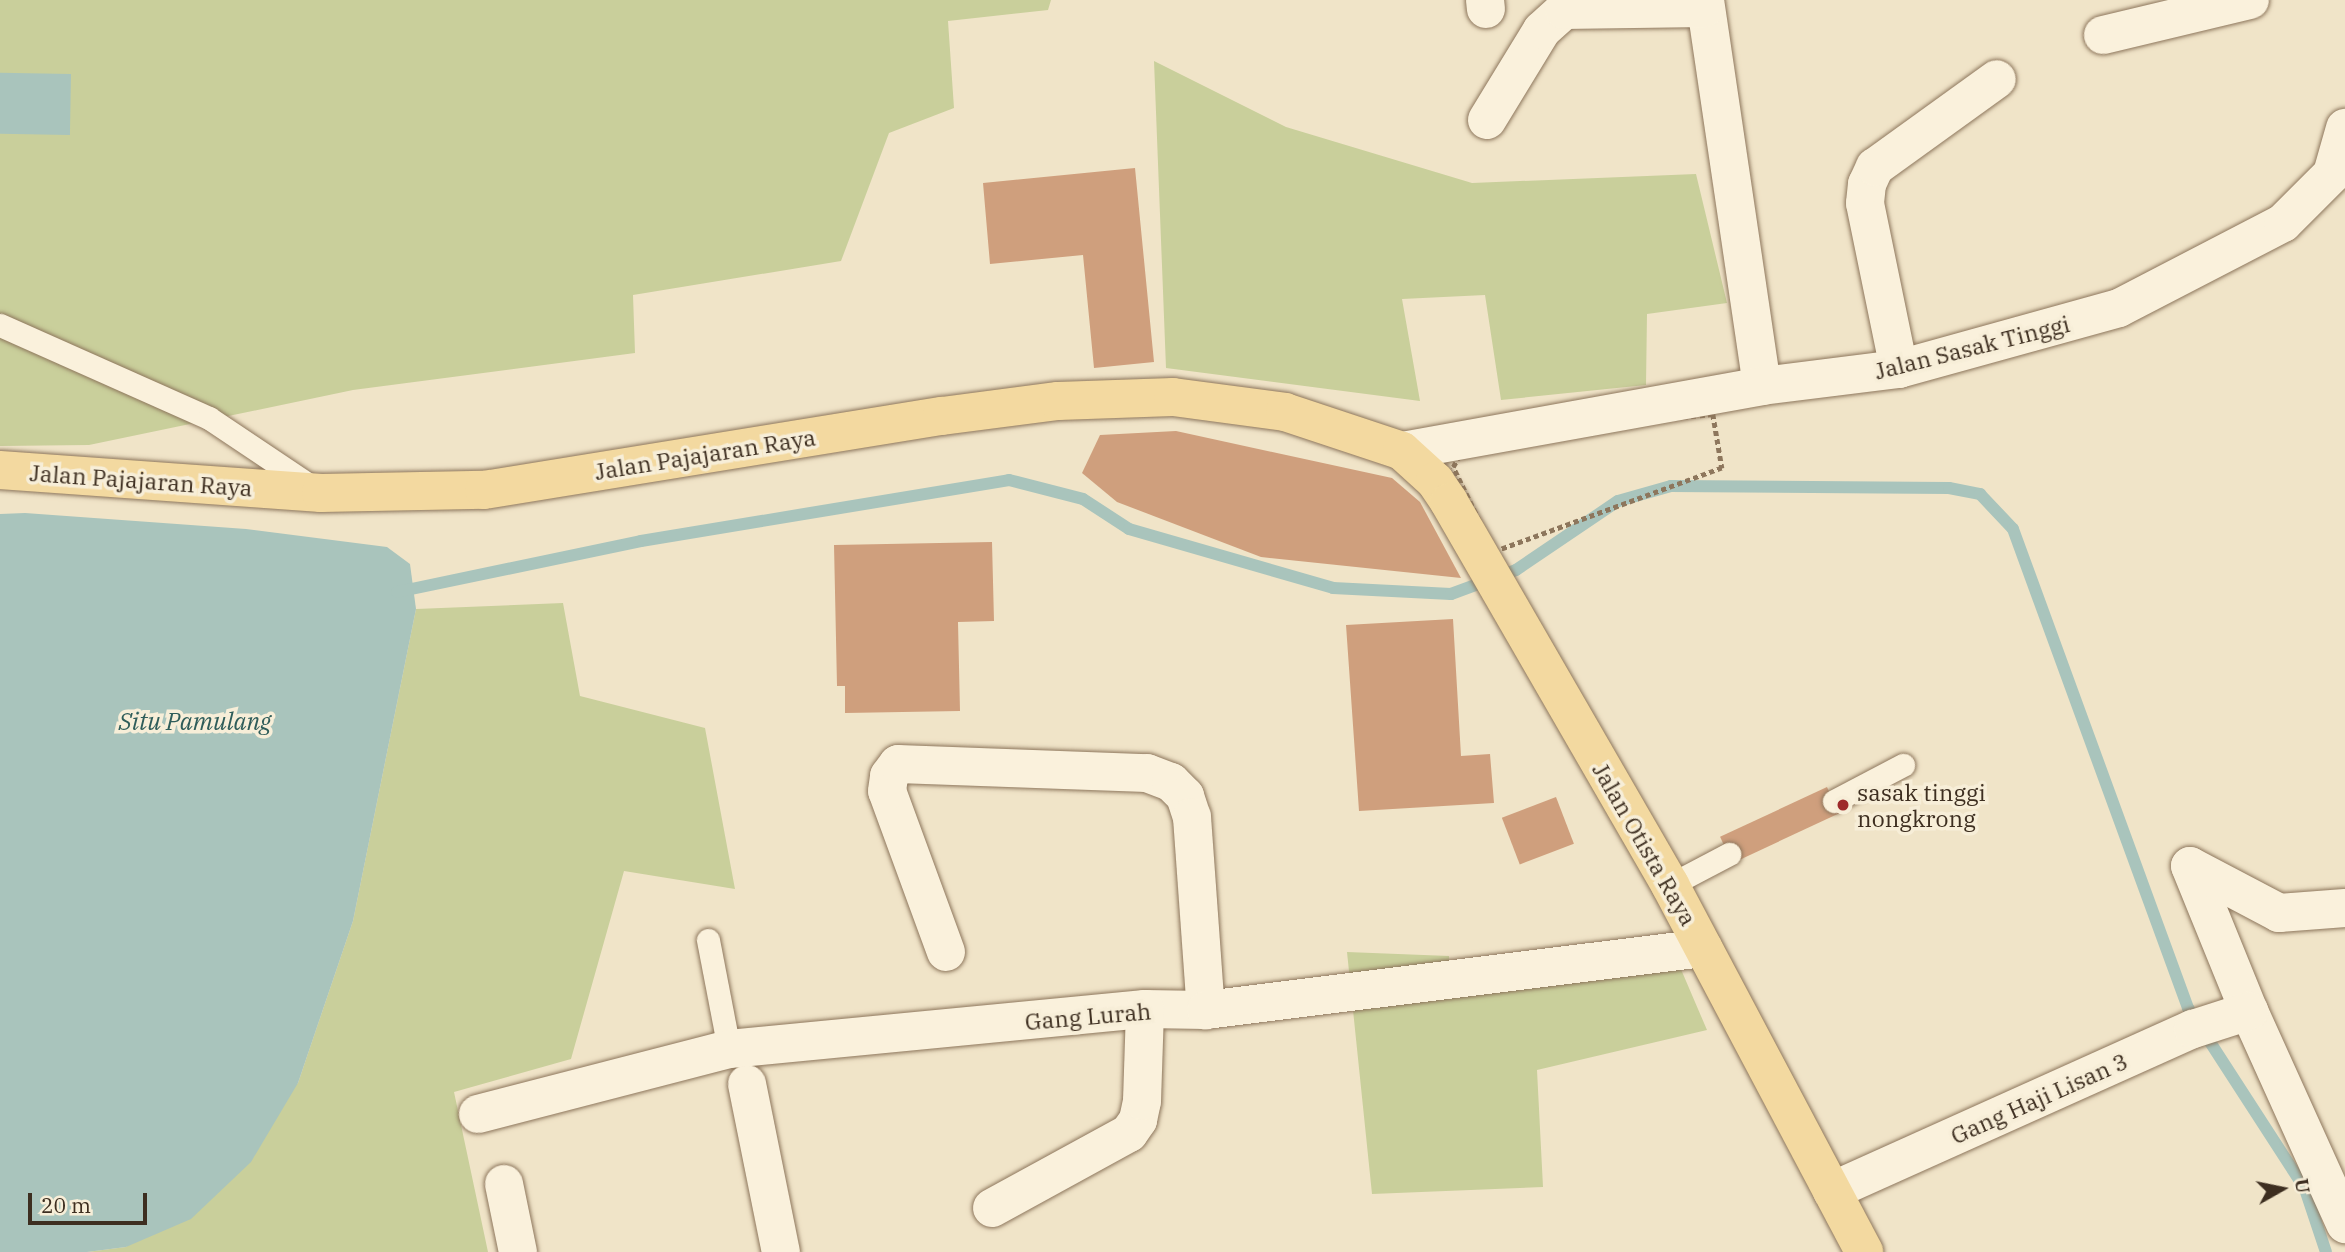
<!DOCTYPE html>
<style>
body{margin:0}
#map{position:relative;width:2345px;height:1252px;overflow:hidden;background:#f0e4c8;font-family:"IBM Plex Serif",serif}
div>[style]{position:absolute}
.green>*{inset:0;background:#c9cf9b}
.water>*{inset:0;background:#a9c4bc;transform-origin:0 0}
.stream>*{height:12px;margin:-6px;padding:0 6px;transform-origin:6px;border-radius:6px;background:#a9c4bc}
.building>*{inset:0;background:#cf9f7d;transform-origin:0 0}
.path>*{height:4.5px;margin-top:-2.25px;transform-origin:0;background:repeating-linear-gradient(90deg,#8d765c 0 5px,transparent 0 8.5px)}
.roads{filter:drop-shadow(0 0 2px #8d765c) drop-shadow(0 0 2px #8d765c)}
.service>*{height:23px;margin:-11.5px;padding:0 11.5px;transform-origin:11.5px;border-radius:11.5px;background:#faf1dc}
.minor>*{height:38px;margin:-19px;padding:0 19px;transform-origin:19px;border-radius:19px;background:#faf1dc}
.tertiary>*{height:38px;margin:-19px;padding:0 19px;transform-origin:19px;border-radius:19px;background:#faf1dc}
.primary>*{height:38px;margin:-19px;padding:0 19px;transform-origin:19px;border-radius:19px;background:#f3d9a0}
.dots>*{width:19px;height:19px;translate:-50% -50%;box-sizing:border-box;border:4px solid #f7eed8;border-radius:50%}
span{translate:-50% -50%;white-space:nowrap;text-align:center;line-height:1.15;-webkit-text-stroke:7px #f7eed8;paint-order:stroke}
.street-label{font-size:23px;color:#3d2e20}
.poi-label{font-size:23px;color:#3d2e20}
.left{translate:0 -50%;text-align:left}
.water-label{font-size:24px;color:#2f5d5a;font-style:italic}
.north{position:absolute;left:2247px;top:1154px;width:70px;height:70px;-webkit-text-stroke:5px #f7eed8;paint-order:stroke;rotate:81deg;font-size:19px;font-weight:700;line-height:28px;text-align:center;color:#3d2e20}
.north::after{content:'';display:block;margin:auto;width:24px;height:32px;background:#3d2e20;clip-path:polygon(50% 0,100% 100%,50% 72%,0 100%)}
.scale{position:absolute;left:28px;top:1193px;width:119px;height:32px;box-sizing:border-box;border:4px solid #3d2e20;border-top:0;padding-left:9px;font-size:21px;line-height:24px;white-space:nowrap;color:#3d2e20;-webkit-text-stroke:5px #f7eed8;paint-order:stroke}
</style>
<div id="map">
<div class="green">
<i style="clip-path:polygon(0 0,1051px 0,1048px 10px,948px 21px,954px 108px,889px 133px,841px 261px,633px 295px,635px 353px,353px 390px,89px 445px,0 446px)"></i>
<i style="clip-path:polygon(1154px 61px,1286px 127px,1472px 183px,1696px 174px,1727px 303px,1647px 314px,1646px 385px,1501px 400px,1485px 295px,1402px 299px,1420px 401px,1166px 368px)"></i>
<i style="clip-path:polygon(563px 603px,580px 696px,705px 728px,735px 889px,624px 871px,571px 1059px,454px 1092px,488px 1252px,87px 1252px,126px 1247px,298px 1083px,353px 921px,416px 609px)"></i>
<i style="clip-path:polygon(1347px 952px,1449px 956px,1451px 992px,1677px 960px,1707px 1030px,1537px 1070px,1543px 1187px,1372px 1194px)"></i>
</div>
<div class="water">
<i style="left:71px;top:74px;width:61px;height:71px;rotate:91deg"></i>
<i style="clip-path:polygon(25px 513px,246px 529px,387px 547px,410px 564px,416px 609px,353px 921px,298px 1083px,251px 1162px,191px 1219px,126px 1247px,87px 1252px,0 1252px,0 514px)"></i>
</div>
<div class="stream">
<i style="left:397px;top:592px;width:249px;rotate:-11.8deg"></i>
<i style="left:641px;top:541px;width:373px;rotate:-9.4deg"></i>
<i style="left:1009px;top:480px;width:76px;rotate:14.4deg"></i>
<i style="left:1083px;top:499px;width:55px;rotate:33.1deg"></i>
<i style="left:1129px;top:529px;width:212px;rotate:16.1deg"></i>
<i style="left:1333px;top:588px;width:118px;rotate:2.9deg"></i>
<i style="left:1451px;top:594px;width:69px;rotate:-20.3deg"></i>
<i style="left:1516px;top:570px;width:123px;rotate:-34.1deg"></i>
<i style="left:1618px;top:501px;width:55px;rotate:-15.8deg"></i>
<i style="left:1671px;top:486px;width:278px;rotate:0.4deg"></i>
<i style="left:1949px;top:488px;width:32px;rotate:11deg"></i>
<i style="left:1980px;top:494px;width:48px;rotate:46.7deg"></i>
<i style="left:2013px;top:529px;width:510px;rotate:69.93deg"></i>
<i style="left:2188px;top:1008px;width:216px;rotate:57.1deg"></i>
<i style="left:2305px;top:1189px;width:66px;rotate:71.6deg"></i>
</div>
<div class="building">
<i style="clip-path:polygon(1135px 168px,1154px 362px,1094px 368px,1083px 255px,990px 264px,983px 183px)"></i>
<i style="clip-path:polygon(1176px 431px,1392px 478px,1420px 502px,1461px 578px,1261px 557px,1117px 502px,1082px 473px,1100px 435px)"></i>
<i style="clip-path:polygon(992px 542px,994px 621px,958px 622px,960px 711px,845px 713px,845px 686px,837px 686px,834px 545px)"></i>
<i style="clip-path:polygon(1453px 619px,1461px 756px,1490px 754px,1494px 803px,1359px 811px,1346px 625px)"></i>
<i style="left:1827px;top:787px;width:29px;height:118px;rotate:65deg"></i>
<i style="left:1556px;top:797px;width:50px;height:58px;rotate:69deg"></i>
</div>
<div class="path">
<i style="left:1713px;top:414px;width:55px;rotate:80.5deg"></i>
<i style="left:1722px;top:468px;width:243px;rotate:159.8deg"></i>
<i style="left:1494px;top:552px;width:94px;rotate:-115.8deg"></i>
<i style="left:1453px;top:467px;width:25px;rotate:-61deg"></i>
<i style="left:1465px;top:445px;width:25px;rotate:-23deg"></i>
<i style="left:1488px;top:435px;width:226px;rotate:-5.3deg"></i>
</div>
<div class="roads">
<div class="service">
<i style="left:0;top:325px;width:229px;rotate:24deg"></i>
<i style="left:209px;top:418px;width:124px;rotate:33.8deg"></i>
<i style="left:1834px;top:801px;width:78px;rotate:-27.6deg"></i>
<i style="left:1670px;top:885px;width:67px;rotate:-27.7deg"></i>
<i style="left:708px;top:940px;width:111px;rotate:79.1deg"></i>
</div>
<div class="minor">
<i style="left:1485px;top:0;width:9px;rotate:84deg"></i>
<i style="left:1705px;top:0;width:390px;rotate:81.6deg"></i>
<i style="left:2103px;top:35px;width:151px;rotate:-13.4deg"></i>
<i style="left:1487px;top:120px;width:105px;rotate:-58.6deg"></i>
<i style="left:1542px;top:30px;width:30px;rotate:-42deg"></i>
<i style="left:1564px;top:10px;width:141px;rotate:-0.8deg"></i>
<i style="left:1899px;top:369px;width:169px;rotate:-101.6deg"></i>
<i style="left:1865px;top:203px;width:19px;rotate:-84deg"></i>
<i style="left:1867px;top:184px;width:19px;rotate:-65deg"></i>
<i style="left:1875px;top:167px;width:150px;rotate:-35.8deg"></i>
<i style="left:2190px;top:866px;width:157px;rotate:67.9deg"></i>
<i style="left:2249px;top:1011px;width:234px;rotate:65.7deg"></i>
<i style="left:2190px;top:866px;width:101px;rotate:27.8deg"></i>
<i style="left:2279px;top:913px;width:66px;rotate:-4.3deg"></i>
<i style="left:946px;top:952px;width:171px;rotate:-110.1deg"></i>
<i style="left:887px;top:791px;width:15px;rotate:-82deg"></i>
<i style="left:889px;top:776px;width:15px;rotate:-53deg"></i>
<i style="left:898px;top:764px;width:249px;rotate:2.1deg"></i>
<i style="left:1147px;top:773px;width:26px;rotate:21deg"></i>
<i style="left:1171px;top:782px;width:20px;rotate:45deg"></i>
<i style="left:1185px;top:796px;width:22px;rotate:72deg"></i>
<i style="left:1192px;top:817px;width:194px;rotate:85.9deg"></i>
<i style="left:747px;top:1084px;width:171px;rotate:78.6deg"></i>
<i style="left:478px;top:1114px;width:259px;rotate:-14.5deg"></i>
<i style="left:729px;top:1049px;width:418px;rotate:-5.5deg"></i>
<i style="left:1145px;top:1009px;width:61px;rotate:0.9deg"></i>
<i style="left:1206px;top:1010px;width:501px;rotate:-7.11deg"></i>
<i style="left:504px;top:1184px;width:69px;rotate:78.4deg"></i>
<i style="left:1832px;top:1191px;width:396px;rotate:-24.2deg"></i>
<i style="left:2193px;top:1029px;width:59px;rotate:-17.8deg"></i>
<i style="left:992px;top:1208px;width:156px;rotate:-28.7deg"></i>
<i style="left:1129px;top:1133px;width:16px;rotate:-55deg"></i>
<i style="left:1138px;top:1120px;width:19px;rotate:-78deg"></i>
<i style="left:1142px;top:1101px;width:92px;rotate:-88.1deg"></i>
</div>
<div class="tertiary">
<i style="left:1402px;top:451px;width:366px;rotate:-10.2deg"></i>
<i style="left:1762px;top:386px;width:138px;rotate:-7.1deg"></i>
<i style="left:1899px;top:369px;width:228px;rotate:-15.5deg"></i>
<i style="left:2119px;top:308px;width:185px;rotate:-27.4deg"></i>
<i style="left:2283px;top:223px;width:69px;rotate:-45deg"></i>
<i style="left:2332px;top:174px;width:48px;rotate:-74.2deg"></i>
</div>
<div class="primary">
<i style="left:0;top:470px;width:322px;rotate:4.1deg"></i>
<i style="left:321px;top:493px;width:163px;rotate:-1.1deg"></i>
<i style="left:484px;top:490px;width:464px;rotate:-9.2deg"></i>
<i style="left:942px;top:416px;width:117px;rotate:-7.4deg"></i>
<i style="left:1058px;top:401px;width:115px;rotate:-2deg"></i>
<i style="left:1173px;top:397px;width:113px;rotate:7.6deg"></i>
<i style="left:1285px;top:412px;width:123px;rotate:18.4deg"></i>
<i style="left:1402px;top:451px;width:45px;rotate:42.3deg"></i>
<i style="left:1435px;top:481px;width:25px;rotate:56deg"></i>
<i style="left:1449px;top:502px;width:442px;rotate:60deg"></i>
<i style="left:1670px;top:885px;width:415px;rotate:62.1deg"></i>
</div>
</div>
<div class="dots">
<i style="left:1843px;top:805px;background:#9e2a2b"></i>
</div>
<div class="street-label">
<span style="left:1972px;top:347px;rotate:-14deg">Jalan Sasak Tinggi</span>
<span style="left:705px;top:454px;rotate:-9deg">Jalan Pajajaran Raya</span>
<span style="left:141px;top:480px;rotate:4deg">Jalan Pajajaran Raya</span>
<span style="left:1645px;top:844px;rotate:60deg">Jalan Otista Raya</span>
<span style="left:1088px;top:1016px;rotate:-5deg">Gang Lurah</span>
<span style="left:2039px;top:1098px;rotate:-24deg">Gang Haji Lisan 3</span>
</div>
<div class="poi-label">
<span class="left" style="left:1857px;top:805px">sasak tinggi<br>nongkrong</span>
</div>
<div class="water-label">
<span style="left:195px;top:722px">Situ Pamulang</span>
</div>
<div class="north">U</div>
<div class="scale">20 m</div>
</div>
